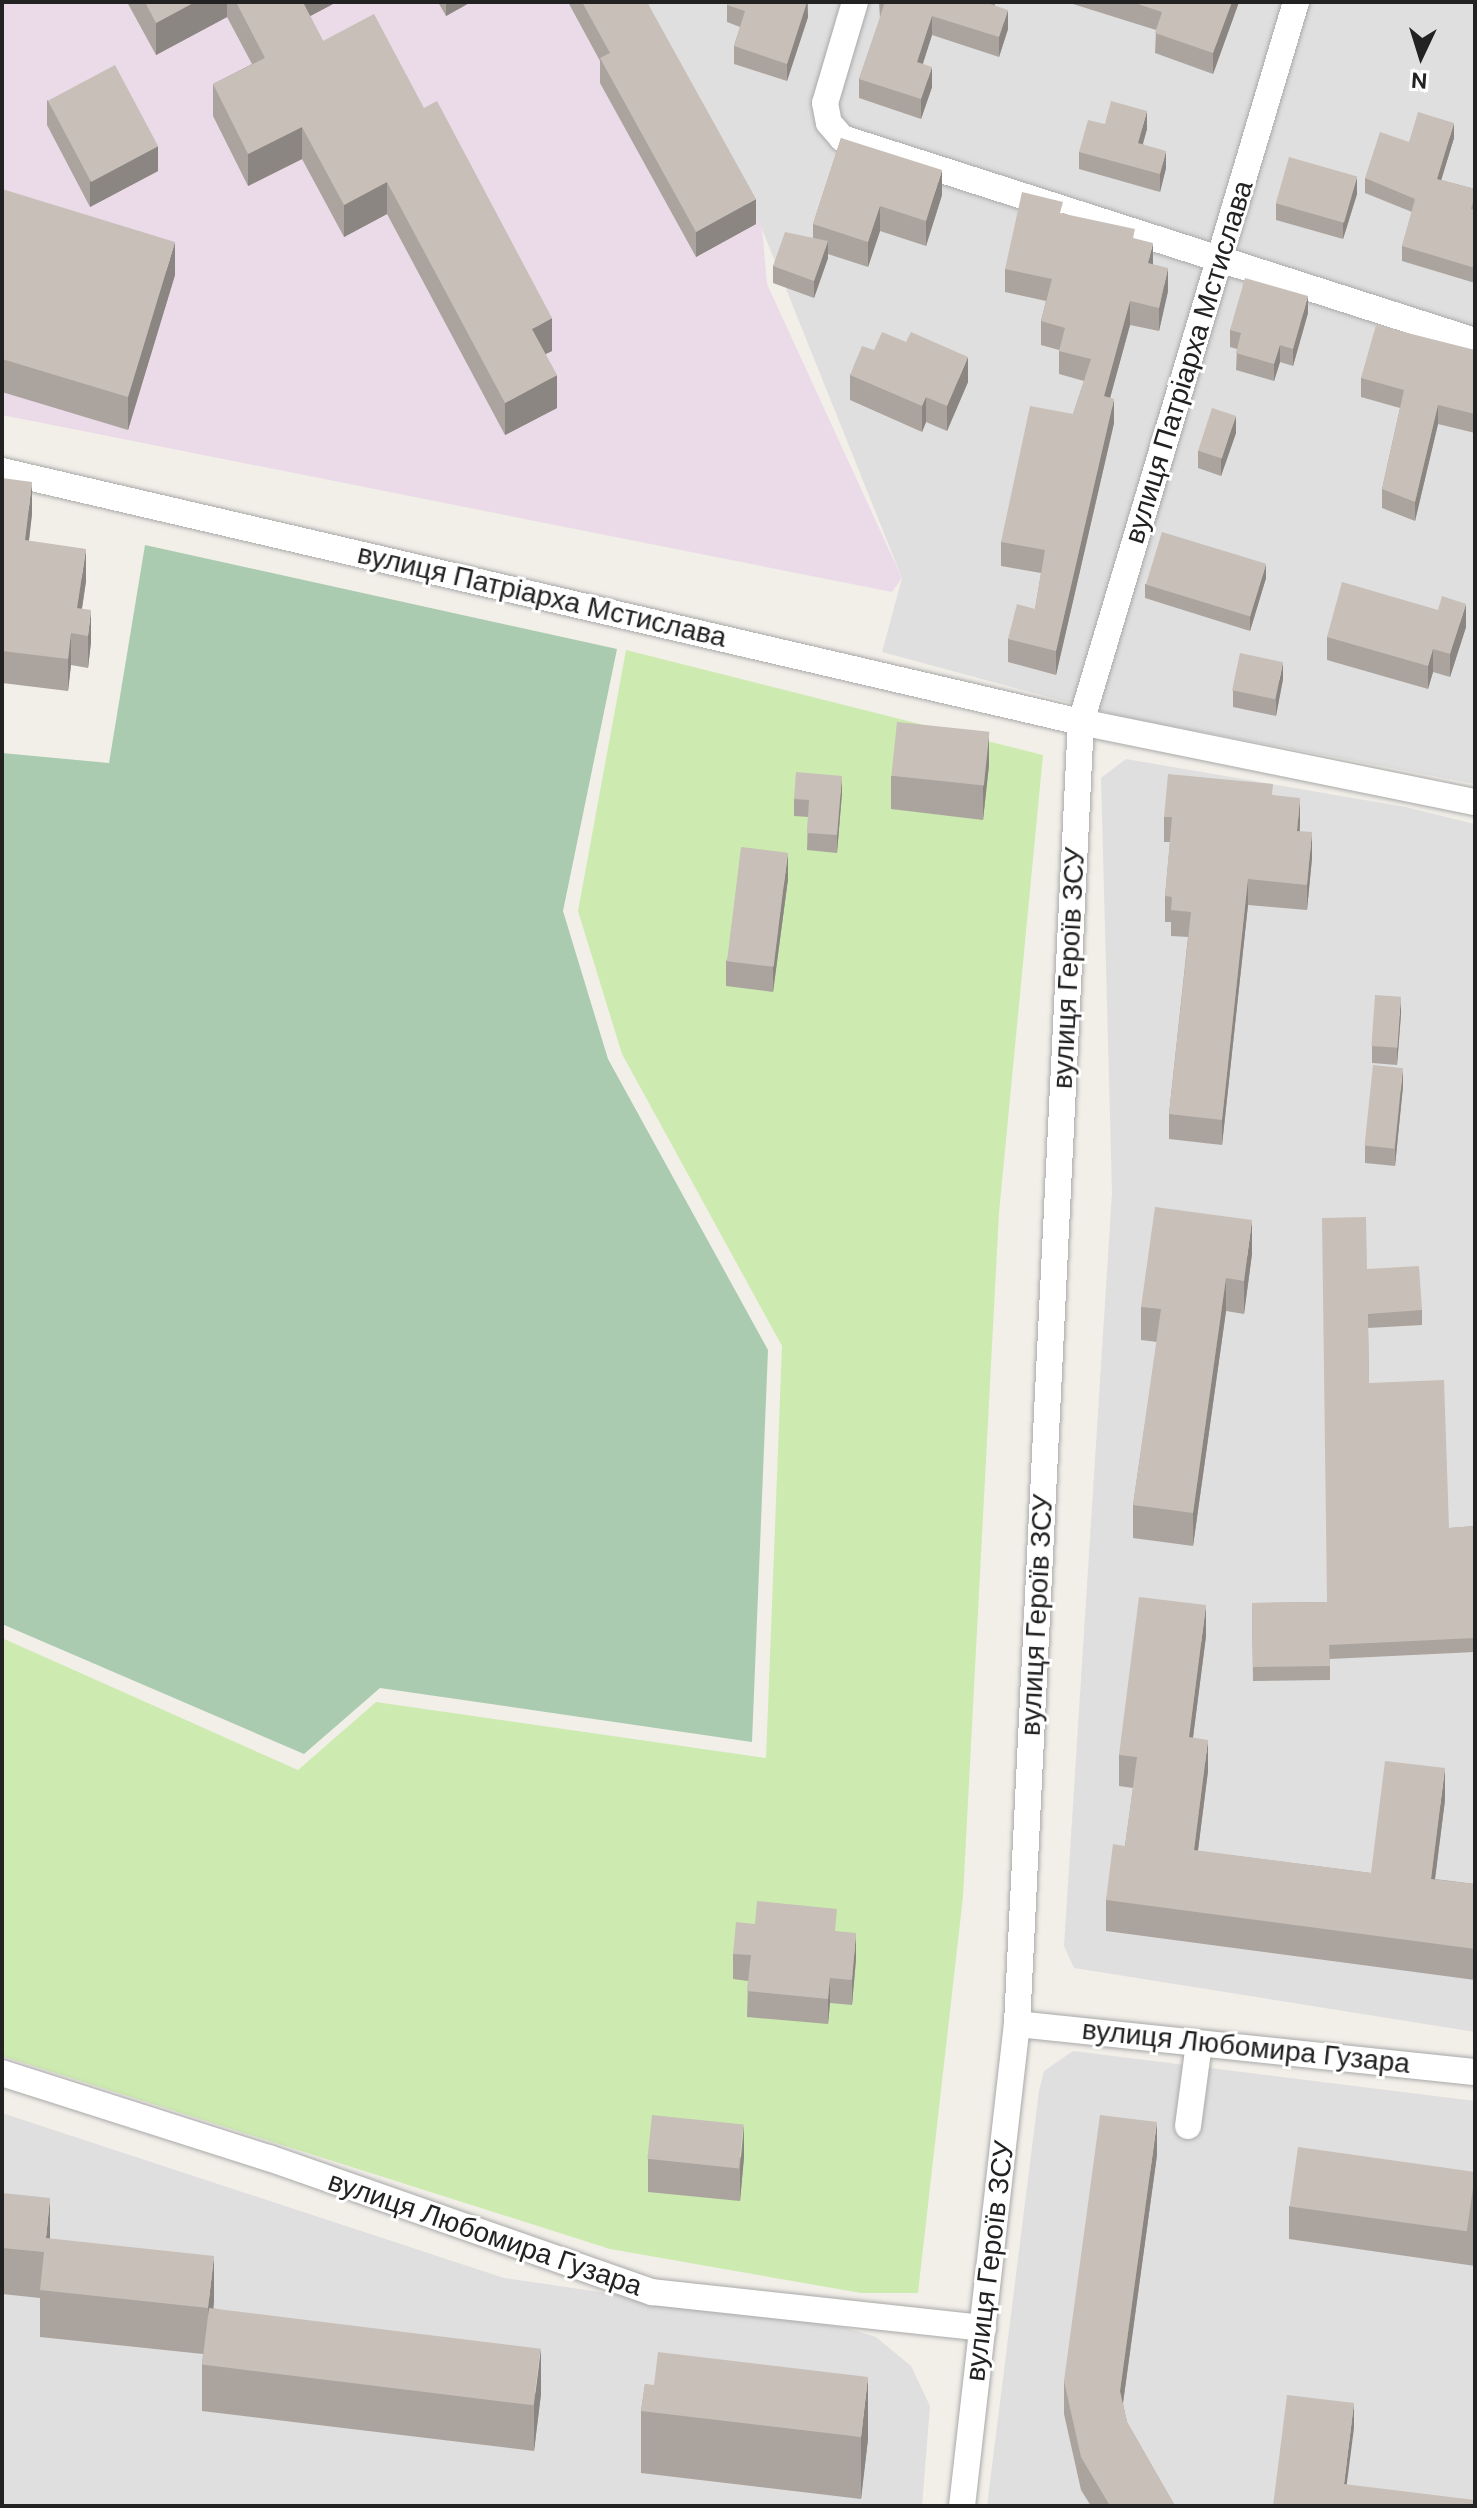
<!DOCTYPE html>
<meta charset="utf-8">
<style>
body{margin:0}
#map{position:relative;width:1477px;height:2508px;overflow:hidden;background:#f2efe9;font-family:"DM Sans",sans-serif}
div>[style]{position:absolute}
.residential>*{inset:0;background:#e0dfdf}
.industrial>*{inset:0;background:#ebdbe8}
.grass>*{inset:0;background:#cdebb0}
.cemetery>*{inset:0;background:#aacbaf}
.roads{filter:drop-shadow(0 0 2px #a9a9a9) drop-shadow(0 0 2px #a9a9a9)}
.minor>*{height:26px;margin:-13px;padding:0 13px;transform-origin:13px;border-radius:13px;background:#fff}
.wall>*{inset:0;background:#aba49e}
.shaded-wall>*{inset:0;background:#8b8681}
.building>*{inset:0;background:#c7bfb8;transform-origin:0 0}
span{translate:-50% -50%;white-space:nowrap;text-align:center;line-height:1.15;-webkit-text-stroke:6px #fff;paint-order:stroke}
.street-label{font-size:28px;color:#222}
.frame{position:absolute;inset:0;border:4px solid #222;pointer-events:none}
.north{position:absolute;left:1381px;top:16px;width:80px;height:80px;-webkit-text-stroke:6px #fff;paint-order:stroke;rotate:184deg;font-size:22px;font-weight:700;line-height:32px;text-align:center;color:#222}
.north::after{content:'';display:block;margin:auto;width:28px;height:36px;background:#222;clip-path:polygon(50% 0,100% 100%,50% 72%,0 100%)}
</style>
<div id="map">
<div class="residential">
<i style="clip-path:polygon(635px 2px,1475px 2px,1475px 784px,1119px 716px,882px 652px,902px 578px,762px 229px)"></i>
<i style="clip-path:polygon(1126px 759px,1405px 807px,1475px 824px,1475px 2032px,1074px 1968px,1064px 1946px,1112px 1193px,1101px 778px)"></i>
<i style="clip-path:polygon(1073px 2051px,1475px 2101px,1475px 2506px,987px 2506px,1039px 2091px,1044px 2071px)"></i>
<i style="clip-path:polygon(2px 2113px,504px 2278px,847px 2328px,876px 2337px,911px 2366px,930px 2406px,922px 2506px,2px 2506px)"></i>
</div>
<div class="industrial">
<i style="clip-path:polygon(2px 2px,636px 2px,762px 228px,767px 284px,902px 578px,892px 592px,2px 415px)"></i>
</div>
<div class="grass">
<i style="clip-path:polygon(626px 650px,1043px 755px,999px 1213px,963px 1897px,918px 2293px,861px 2293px,610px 2249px,2px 2056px,2px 1638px,298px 1770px,376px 1702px,766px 1758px,782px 1346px,622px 1054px,578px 911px)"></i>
</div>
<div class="cemetery">
<i style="clip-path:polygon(145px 545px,617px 649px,563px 911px,608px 1059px,768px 1350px,752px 1742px,380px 1688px,304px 1754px,2px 1624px,2px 753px,109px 763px)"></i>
</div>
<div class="roads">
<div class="minor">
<i style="left:855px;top:2px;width:105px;rotate:106.5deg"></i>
<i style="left:825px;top:103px;width:20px;rotate:79deg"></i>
<i style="left:829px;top:123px;width:20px;rotate:49deg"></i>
<i style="left:842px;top:138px;width:665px;rotate:17.78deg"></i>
<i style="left:2px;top:471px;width:1108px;rotate:13.1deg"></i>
<i style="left:1081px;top:722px;width:402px;rotate:11.5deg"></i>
<i style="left:1017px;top:2024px;width:461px;rotate:6deg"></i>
<i style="left:2px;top:2073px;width:280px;rotate:17.7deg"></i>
<i style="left:269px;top:2158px;width:406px;rotate:19.3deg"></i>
<i style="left:652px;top:2292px;width:333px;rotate:6.2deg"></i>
<i style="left:1188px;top:2126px;width:83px;rotate:-82.4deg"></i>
<i style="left:962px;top:2506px;width:485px;rotate:-83.5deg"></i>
<i style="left:1017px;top:2024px;width:1304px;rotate:-87.19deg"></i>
<i style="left:1081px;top:722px;width:751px;rotate:-73.37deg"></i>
</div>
</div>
<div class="wall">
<i style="clip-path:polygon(127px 2px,333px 2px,333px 4px,310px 16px,323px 41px,552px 351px,545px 354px,557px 408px,505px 435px,387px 214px,344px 237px,302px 159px,248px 186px,213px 116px,213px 84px,252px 64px,227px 17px,156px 55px)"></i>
<i style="clip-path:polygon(438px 2px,471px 2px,446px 16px)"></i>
<i style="clip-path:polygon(568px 2px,647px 2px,756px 224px,696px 257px,600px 83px,600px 61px)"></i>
<i style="clip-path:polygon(808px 2px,808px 17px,787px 81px,734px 64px,734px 46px,740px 27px,727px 22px,727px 5px)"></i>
<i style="clip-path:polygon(879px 2px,995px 2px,995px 6px,1008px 29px,999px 57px,932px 35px,923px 64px,932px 87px,921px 119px,859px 98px,859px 79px,880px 19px)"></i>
<i style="clip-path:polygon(1073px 2px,1239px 2px,1213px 74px,1155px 53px,1156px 30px,1073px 4px)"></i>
<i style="clip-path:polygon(47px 100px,158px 171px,90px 207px,47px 125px)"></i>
<i style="clip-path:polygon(1105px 124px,1147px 129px,1143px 144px,1166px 168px,1160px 192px,1079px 169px,1079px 152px)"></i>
<i style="clip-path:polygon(841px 138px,942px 195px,926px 246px,880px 231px,868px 267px,828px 254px,828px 258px,814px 298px,773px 283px,773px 266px,813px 238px,813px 224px)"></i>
<i style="clip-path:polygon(1454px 138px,1441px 180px,1475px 189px,1475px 283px,1402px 261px,1402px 246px,1412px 212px,1365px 193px,1365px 178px,1409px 142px)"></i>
<i style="clip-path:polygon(2px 189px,175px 275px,128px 430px,2px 392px)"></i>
<i style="clip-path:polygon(1357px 194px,1343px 239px,1276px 220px,1276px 203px)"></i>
<i style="clip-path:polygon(1063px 213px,1135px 239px,1153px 264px,1168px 291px,1159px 331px,1130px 325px,1110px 398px,1114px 423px,1056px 675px,1008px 662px,1008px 639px,1035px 609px,1041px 573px,1001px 566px,1001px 542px,1073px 414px,1084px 381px,1059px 374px,1059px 350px,1041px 345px,1041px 321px,1046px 301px,1005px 292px,1005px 269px)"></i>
<i style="clip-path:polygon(1308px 313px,1293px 366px,1280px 362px,1274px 381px,1236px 370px,1237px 349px,1230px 347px,1230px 330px)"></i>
<i style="clip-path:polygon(874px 350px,968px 382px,947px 431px,926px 422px,922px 432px,850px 400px,850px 375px)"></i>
<i style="clip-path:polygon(1475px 350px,1475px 433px,1438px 424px,1415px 521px,1382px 508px,1382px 489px,1400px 408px,1361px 397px,1361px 378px)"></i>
<i style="clip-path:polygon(1236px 433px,1221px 476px,1198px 468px,1198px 451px)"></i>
<i style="clip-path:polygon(2px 478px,32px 514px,29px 541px,86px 581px,82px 609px,91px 642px,88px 668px,71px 665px,68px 691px,2px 683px)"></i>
<i style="clip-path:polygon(1266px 578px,1250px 631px,1145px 598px,1145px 584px)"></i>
<i style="clip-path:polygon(1438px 610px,1466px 627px,1450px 677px,1433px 672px,1428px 689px,1327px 660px,1327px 637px)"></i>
<i style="clip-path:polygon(1283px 679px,1276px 716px,1233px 707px,1233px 690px)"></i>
<i style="clip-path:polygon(989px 765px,983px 820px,891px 809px,891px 776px)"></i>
<i style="clip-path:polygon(842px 793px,837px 853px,807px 850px,808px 817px,794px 816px,794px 799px)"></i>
<i style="clip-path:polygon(1273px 795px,1300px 823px,1300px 831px,1312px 858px,1307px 910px,1248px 905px,1222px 1145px,1169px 1139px,1169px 1114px,1188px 937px,1171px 936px,1171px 922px,1165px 922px,1165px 896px,1170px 842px,1164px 842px,1164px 817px)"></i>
<i style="clip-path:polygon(788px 879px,773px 992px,726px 986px,726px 961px)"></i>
<i style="clip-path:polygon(1401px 1014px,1397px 1065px,1372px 1063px,1372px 1046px)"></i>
<i style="clip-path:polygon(1403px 1086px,1395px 1166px,1365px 1163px,1365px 1146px)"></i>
<i style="clip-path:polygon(1252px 1254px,1244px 1314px,1226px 1311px,1193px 1546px,1133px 1538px,1133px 1505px,1157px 1342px,1141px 1340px,1141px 1307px)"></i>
<i style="clip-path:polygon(1367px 1269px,1422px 1310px,1422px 1325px,1368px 1328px,1369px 1383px,1449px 1528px,1475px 1526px,1475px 1652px,1330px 1659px,1330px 1680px,1253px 1681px,1252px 1603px,1327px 1602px)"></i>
<i style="clip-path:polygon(1206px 1636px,1193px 1738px,1208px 1771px,1198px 1851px,1371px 1873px,1445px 1800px,1435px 1879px,1475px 1884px,1475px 1980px,1106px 1931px,1106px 1900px,1125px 1846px,1133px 1788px,1119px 1786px,1119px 1755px)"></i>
<i style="clip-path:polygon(837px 1931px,856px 1959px,852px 2005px,830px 2003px,828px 2024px,747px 2017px,748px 1981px,733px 1979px,733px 1954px)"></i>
<i style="clip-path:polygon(1157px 2155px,1123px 2404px,1127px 2422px,1175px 2506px,1091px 2506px,1081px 2490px,1064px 2414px,1064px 2381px)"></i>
<i style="clip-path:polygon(744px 2157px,740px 2201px,648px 2192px,648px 2159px)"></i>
<i style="clip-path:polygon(1475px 2173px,1475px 2266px,1289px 2239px,1289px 2206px)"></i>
<i style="clip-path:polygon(2px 2193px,50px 2239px,214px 2302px,213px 2308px,541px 2394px,534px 2451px,202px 2411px,202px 2365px,203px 2354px,40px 2337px,40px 2298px,2px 2294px)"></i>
<i style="clip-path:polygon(645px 2384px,868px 2439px,861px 2499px,641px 2473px,641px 2411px)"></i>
</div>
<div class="shaded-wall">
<i style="clip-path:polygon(195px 2px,227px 2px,227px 17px,156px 55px,156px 23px)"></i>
<i style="clip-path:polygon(297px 2px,333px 2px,333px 4px,297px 23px)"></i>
<i style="clip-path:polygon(446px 2px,471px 2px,446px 16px)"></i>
<i style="clip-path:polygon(807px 2px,808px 17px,787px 81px,787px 64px)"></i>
<i style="clip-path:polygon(1232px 2px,1239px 2px,1213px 74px,1213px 53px)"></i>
<i style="clip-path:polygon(1008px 10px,1008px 29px,999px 57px,999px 37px)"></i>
<i style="clip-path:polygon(932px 16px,932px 35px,917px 81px,917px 62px)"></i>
<i style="clip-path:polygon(932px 67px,932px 87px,921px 119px,921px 99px)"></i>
<i style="clip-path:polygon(1147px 111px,1147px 129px,1138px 160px,1138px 143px)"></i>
<i style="clip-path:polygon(1454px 123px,1454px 138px,1437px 194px,1437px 179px)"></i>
<i style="clip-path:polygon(302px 127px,302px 159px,248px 186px,248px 154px)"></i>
<i style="clip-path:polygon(158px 146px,158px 171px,90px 207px,90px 181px)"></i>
<i style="clip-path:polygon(1166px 151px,1166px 168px,1160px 192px,1160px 174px)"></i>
<i style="clip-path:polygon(942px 170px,942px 195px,926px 246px,926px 221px)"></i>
<i style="clip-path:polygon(1357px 177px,1357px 194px,1343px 239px,1343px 222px)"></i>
<i style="clip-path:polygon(387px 182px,387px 214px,344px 237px,344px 205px)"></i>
<i style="clip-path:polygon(756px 199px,756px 224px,696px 257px,696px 232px)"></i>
<i style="clip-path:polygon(880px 206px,880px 231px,868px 267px,868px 242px)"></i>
<i style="clip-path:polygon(828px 241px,828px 258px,814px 298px,814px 281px)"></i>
<i style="clip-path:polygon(175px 242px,175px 275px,128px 430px,128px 397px)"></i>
<i style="clip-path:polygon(1153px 243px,1153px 267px,1148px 263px)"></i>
<i style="clip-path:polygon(1168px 268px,1168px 291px,1159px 331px,1159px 308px)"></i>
<i style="clip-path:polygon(1308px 296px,1308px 313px,1293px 366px,1293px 349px)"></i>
<i style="clip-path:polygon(1130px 301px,1130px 325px,1104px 420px,1104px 396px)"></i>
<i style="clip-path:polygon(552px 318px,552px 351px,532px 361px,532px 329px)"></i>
<i style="clip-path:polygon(1280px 345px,1280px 362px,1274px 381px,1274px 364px)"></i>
<i style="clip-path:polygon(968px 357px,968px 382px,947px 431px,947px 406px)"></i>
<i style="clip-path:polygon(557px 375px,557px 408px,505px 435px,505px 403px)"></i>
<i style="clip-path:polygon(926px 397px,926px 422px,922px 432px,922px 406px)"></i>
<i style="clip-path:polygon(1114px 399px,1114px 423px,1056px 675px,1056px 651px)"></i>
<i style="clip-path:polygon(1438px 405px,1438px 424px,1415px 521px,1415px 502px)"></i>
<i style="clip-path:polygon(1236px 416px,1236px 433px,1221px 476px,1221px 458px)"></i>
<i style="clip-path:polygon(32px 482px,32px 514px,25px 572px,25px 540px)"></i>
<i style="clip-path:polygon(86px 549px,86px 581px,78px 634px,77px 608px)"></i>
<i style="clip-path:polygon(1266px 564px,1266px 578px,1250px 631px,1250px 616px)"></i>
<i style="clip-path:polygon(1466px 604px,1466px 627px,1450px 677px,1450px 654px)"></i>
<i style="clip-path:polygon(91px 610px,91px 642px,88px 668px,88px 636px)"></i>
<i style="clip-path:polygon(71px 633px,71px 665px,68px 691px,68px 659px)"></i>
<i style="clip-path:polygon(1433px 649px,1433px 672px,1428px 689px,1428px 666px)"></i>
<i style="clip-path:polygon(1283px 662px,1283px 679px,1276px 716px,1276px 698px)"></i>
<i style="clip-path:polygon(989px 732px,989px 765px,983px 820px,983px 787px)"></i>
<i style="clip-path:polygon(842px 776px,842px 793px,837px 853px,837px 835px)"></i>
<i style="clip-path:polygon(1300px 798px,1300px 823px,1297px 856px,1297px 831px)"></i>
<i style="clip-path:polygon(1312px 832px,1312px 858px,1307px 910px,1307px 885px)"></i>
<i style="clip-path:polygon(788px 853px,788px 879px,773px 992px,773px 967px)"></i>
<i style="clip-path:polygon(1248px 879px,1248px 905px,1222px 1145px,1222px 1120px)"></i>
<i style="clip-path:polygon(1401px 997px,1401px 1014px,1397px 1065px,1397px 1048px)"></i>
<i style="clip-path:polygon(1403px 1068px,1403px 1086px,1395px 1166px,1395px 1149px)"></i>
<i style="clip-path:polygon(1252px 1220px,1252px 1254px,1244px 1314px,1244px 1281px)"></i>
<i style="clip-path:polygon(1226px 1278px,1226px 1311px,1193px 1546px,1193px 1513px)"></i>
<i style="clip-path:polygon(1206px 1605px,1206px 1636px,1189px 1768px,1189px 1737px)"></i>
<i style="clip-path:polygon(1208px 1740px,1208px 1771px,1194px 1881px,1194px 1850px)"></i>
<i style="clip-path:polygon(1445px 1768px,1445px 1800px,1431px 1910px,1431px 1879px)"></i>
<i style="clip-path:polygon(856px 1933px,856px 1959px,852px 2005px,852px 1980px)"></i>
<i style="clip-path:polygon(830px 1978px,830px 2003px,828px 2024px,828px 1999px)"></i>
<i style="clip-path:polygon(1157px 2122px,1157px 2155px,1120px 2424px,1120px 2391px)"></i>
<i style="clip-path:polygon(744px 2124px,744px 2157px,740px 2201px,740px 2168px)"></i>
<i style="clip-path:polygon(50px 2198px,50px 2245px,46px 2238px)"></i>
<i style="clip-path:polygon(214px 2256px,214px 2302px,208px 2354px,208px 2308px)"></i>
<i style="clip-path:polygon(541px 2348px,541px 2394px,534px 2451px,534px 2405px)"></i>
<i style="clip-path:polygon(868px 2377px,868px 2439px,861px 2499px,861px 2437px)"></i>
<i style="clip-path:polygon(1354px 2403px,1354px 2428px,1344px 2506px,1344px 2484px)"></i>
</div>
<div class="building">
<i style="clip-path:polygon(145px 2px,195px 2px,156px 23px)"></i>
<i style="clip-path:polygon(236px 2px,303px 2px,323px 41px,374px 14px,424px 108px,437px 101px,552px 318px,532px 329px,557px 375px,505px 403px,387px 182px,344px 205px,302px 127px,248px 154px,213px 84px,265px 58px)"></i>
<i style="clip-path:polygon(582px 2px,647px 2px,756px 199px,696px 232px,600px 58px,610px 53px)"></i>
<i style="clip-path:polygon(727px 2px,807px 2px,787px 64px,734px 46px,745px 11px,727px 5px)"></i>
<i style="clip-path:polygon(885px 2px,991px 2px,990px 4px,1008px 10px,999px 37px,932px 16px,917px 62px,932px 67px,921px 99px,859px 79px)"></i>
<i style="clip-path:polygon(1132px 2px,1232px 2px,1213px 53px,1155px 33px,1162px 12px)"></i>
<i style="left:115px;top:65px;width:92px;height:76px;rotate:62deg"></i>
<i style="clip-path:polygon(1111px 101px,1147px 111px,1138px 143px,1166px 151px,1160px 174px,1079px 152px,1088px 120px,1105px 124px)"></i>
<i style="clip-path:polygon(1418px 112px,1454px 123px,1437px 179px,1475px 189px,1475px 195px,1471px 209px,1475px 210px,1475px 268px,1402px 246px,1415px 199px,1365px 178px,1380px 132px,1409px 142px)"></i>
<i style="clip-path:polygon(841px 138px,942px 170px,926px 221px,880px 206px,868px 242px,813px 224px)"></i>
<i style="left:1289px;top:157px;width:71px;height:48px;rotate:16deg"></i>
<i style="clip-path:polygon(2px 189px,175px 242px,128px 397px,2px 359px)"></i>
<i style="clip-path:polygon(1022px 192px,1063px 202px,1060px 213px,1135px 229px,1133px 238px,1153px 243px,1148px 263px,1168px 268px,1159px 308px,1130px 301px,1104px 396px,1114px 399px,1056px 651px,1008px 639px,1017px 604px,1035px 609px,1045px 550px,1001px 542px,1030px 406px,1073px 414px,1091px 359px,1059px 351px,1065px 328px,1041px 321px,1052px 279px,1005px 269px)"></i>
<i style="clip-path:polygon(785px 232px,828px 241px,814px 281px,773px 266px)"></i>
<i style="clip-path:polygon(1245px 278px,1308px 296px,1293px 349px,1280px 345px,1274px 364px,1236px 353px,1241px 333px,1230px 330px)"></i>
<i style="clip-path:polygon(1376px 325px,1475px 350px,1475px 414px,1438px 405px,1415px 502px,1382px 489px,1404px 390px,1361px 378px)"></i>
<i style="clip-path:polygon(882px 332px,906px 342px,911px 332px,968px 357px,947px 406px,926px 397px,922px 406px,850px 375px,862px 346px,874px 350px)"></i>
<i style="left:1212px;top:408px;width:25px;height:45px;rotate:18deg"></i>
<i style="clip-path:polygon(2px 478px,32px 482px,25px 540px,86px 549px,77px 608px,91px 610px,88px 636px,71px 633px,68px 659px,2px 651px)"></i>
<i style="left:1162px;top:532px;width:109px;height:55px;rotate:17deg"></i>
<i style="clip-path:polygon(1342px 582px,1438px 610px,1442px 596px,1466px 604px,1450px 654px,1433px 649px,1428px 666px,1327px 637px)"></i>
<i style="left:1240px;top:653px;width:44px;height:38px;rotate:12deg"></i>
<i style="left:897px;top:722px;width:93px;height:54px;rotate:6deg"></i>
<i style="clip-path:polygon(796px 772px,842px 776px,837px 835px,807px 833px,809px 800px,794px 799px)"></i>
<i style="clip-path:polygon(1168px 774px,1273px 784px,1272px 795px,1300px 798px,1297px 831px,1312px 832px,1307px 885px,1248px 879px,1222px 1120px,1169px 1114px,1191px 912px,1171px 910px,1172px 897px,1165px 896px,1172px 817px,1164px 817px)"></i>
<i style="left:741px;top:847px;width:47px;height:115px;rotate:7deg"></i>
<i style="left:1375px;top:995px;width:26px;height:51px;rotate:4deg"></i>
<i style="left:1373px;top:1065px;width:30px;height:81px;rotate:6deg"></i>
<i style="clip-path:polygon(1155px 1207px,1252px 1220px,1244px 1281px,1226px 1278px,1193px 1513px,1133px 1505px,1161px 1309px,1141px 1307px)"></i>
<i style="clip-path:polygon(1366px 1217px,1367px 1269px,1419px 1266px,1422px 1310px,1368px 1314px,1369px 1383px,1444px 1380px,1449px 1528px,1475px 1526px,1475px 1638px,1329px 1645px,1330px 1666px,1253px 1667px,1252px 1603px,1327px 1602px,1322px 1218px)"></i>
<i style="clip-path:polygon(1139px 1597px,1206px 1605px,1189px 1737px,1208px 1740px,1194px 1850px,1371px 1873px,1385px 1761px,1445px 1768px,1431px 1879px,1475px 1884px,1475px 1949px,1106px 1900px,1113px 1844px,1125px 1846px,1137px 1757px,1119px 1755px)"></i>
<i style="clip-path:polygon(757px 1901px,837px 1909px,835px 1931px,856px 1933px,852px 1980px,830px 1978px,828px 1999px,747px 1991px,751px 1955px,733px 1954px,736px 1922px,755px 1924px)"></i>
<i style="left:652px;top:2115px;width:92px;height:44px;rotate:6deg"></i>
<i style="clip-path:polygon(1100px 2115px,1157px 2122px,1120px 2391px,1127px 2422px,1175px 2506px,1110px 2506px,1081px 2457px,1064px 2381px)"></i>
<i style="left:1298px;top:2147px;width:179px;height:60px;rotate:8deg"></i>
<i style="clip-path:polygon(2px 2193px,50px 2198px,46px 2238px,214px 2256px,208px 2308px,40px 2290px,44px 2252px,2px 2248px)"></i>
<i style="left:209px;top:2308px;width:334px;height:57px;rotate:7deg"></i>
<i style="clip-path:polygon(658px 2352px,868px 2377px,861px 2437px,641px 2411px,645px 2384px,654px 2385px)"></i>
<i style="clip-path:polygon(1287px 2395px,1354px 2403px,1344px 2484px,1475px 2500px,1475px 2506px,1273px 2506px)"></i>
</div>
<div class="street-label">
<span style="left:1189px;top:362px;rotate:-73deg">вулиця Патріарха Мстислава</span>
<span style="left:542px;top:596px;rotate:13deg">вулиця Патріарха Мстислава</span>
<span style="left:1069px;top:968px;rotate:-87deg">вулиця Героїв ЗСУ</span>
<span style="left:1037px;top:1615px;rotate:-87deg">вулиця Героїв ЗСУ</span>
<span style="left:1246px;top:2047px;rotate:6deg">вулиця Любомира Гузара</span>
<span style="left:485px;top:2234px;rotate:19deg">вулиця Любомира Гузара</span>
<span style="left:990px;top:2261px;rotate:-83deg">вулиця Героїв ЗСУ</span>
</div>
<div class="frame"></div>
<div class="north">N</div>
</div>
